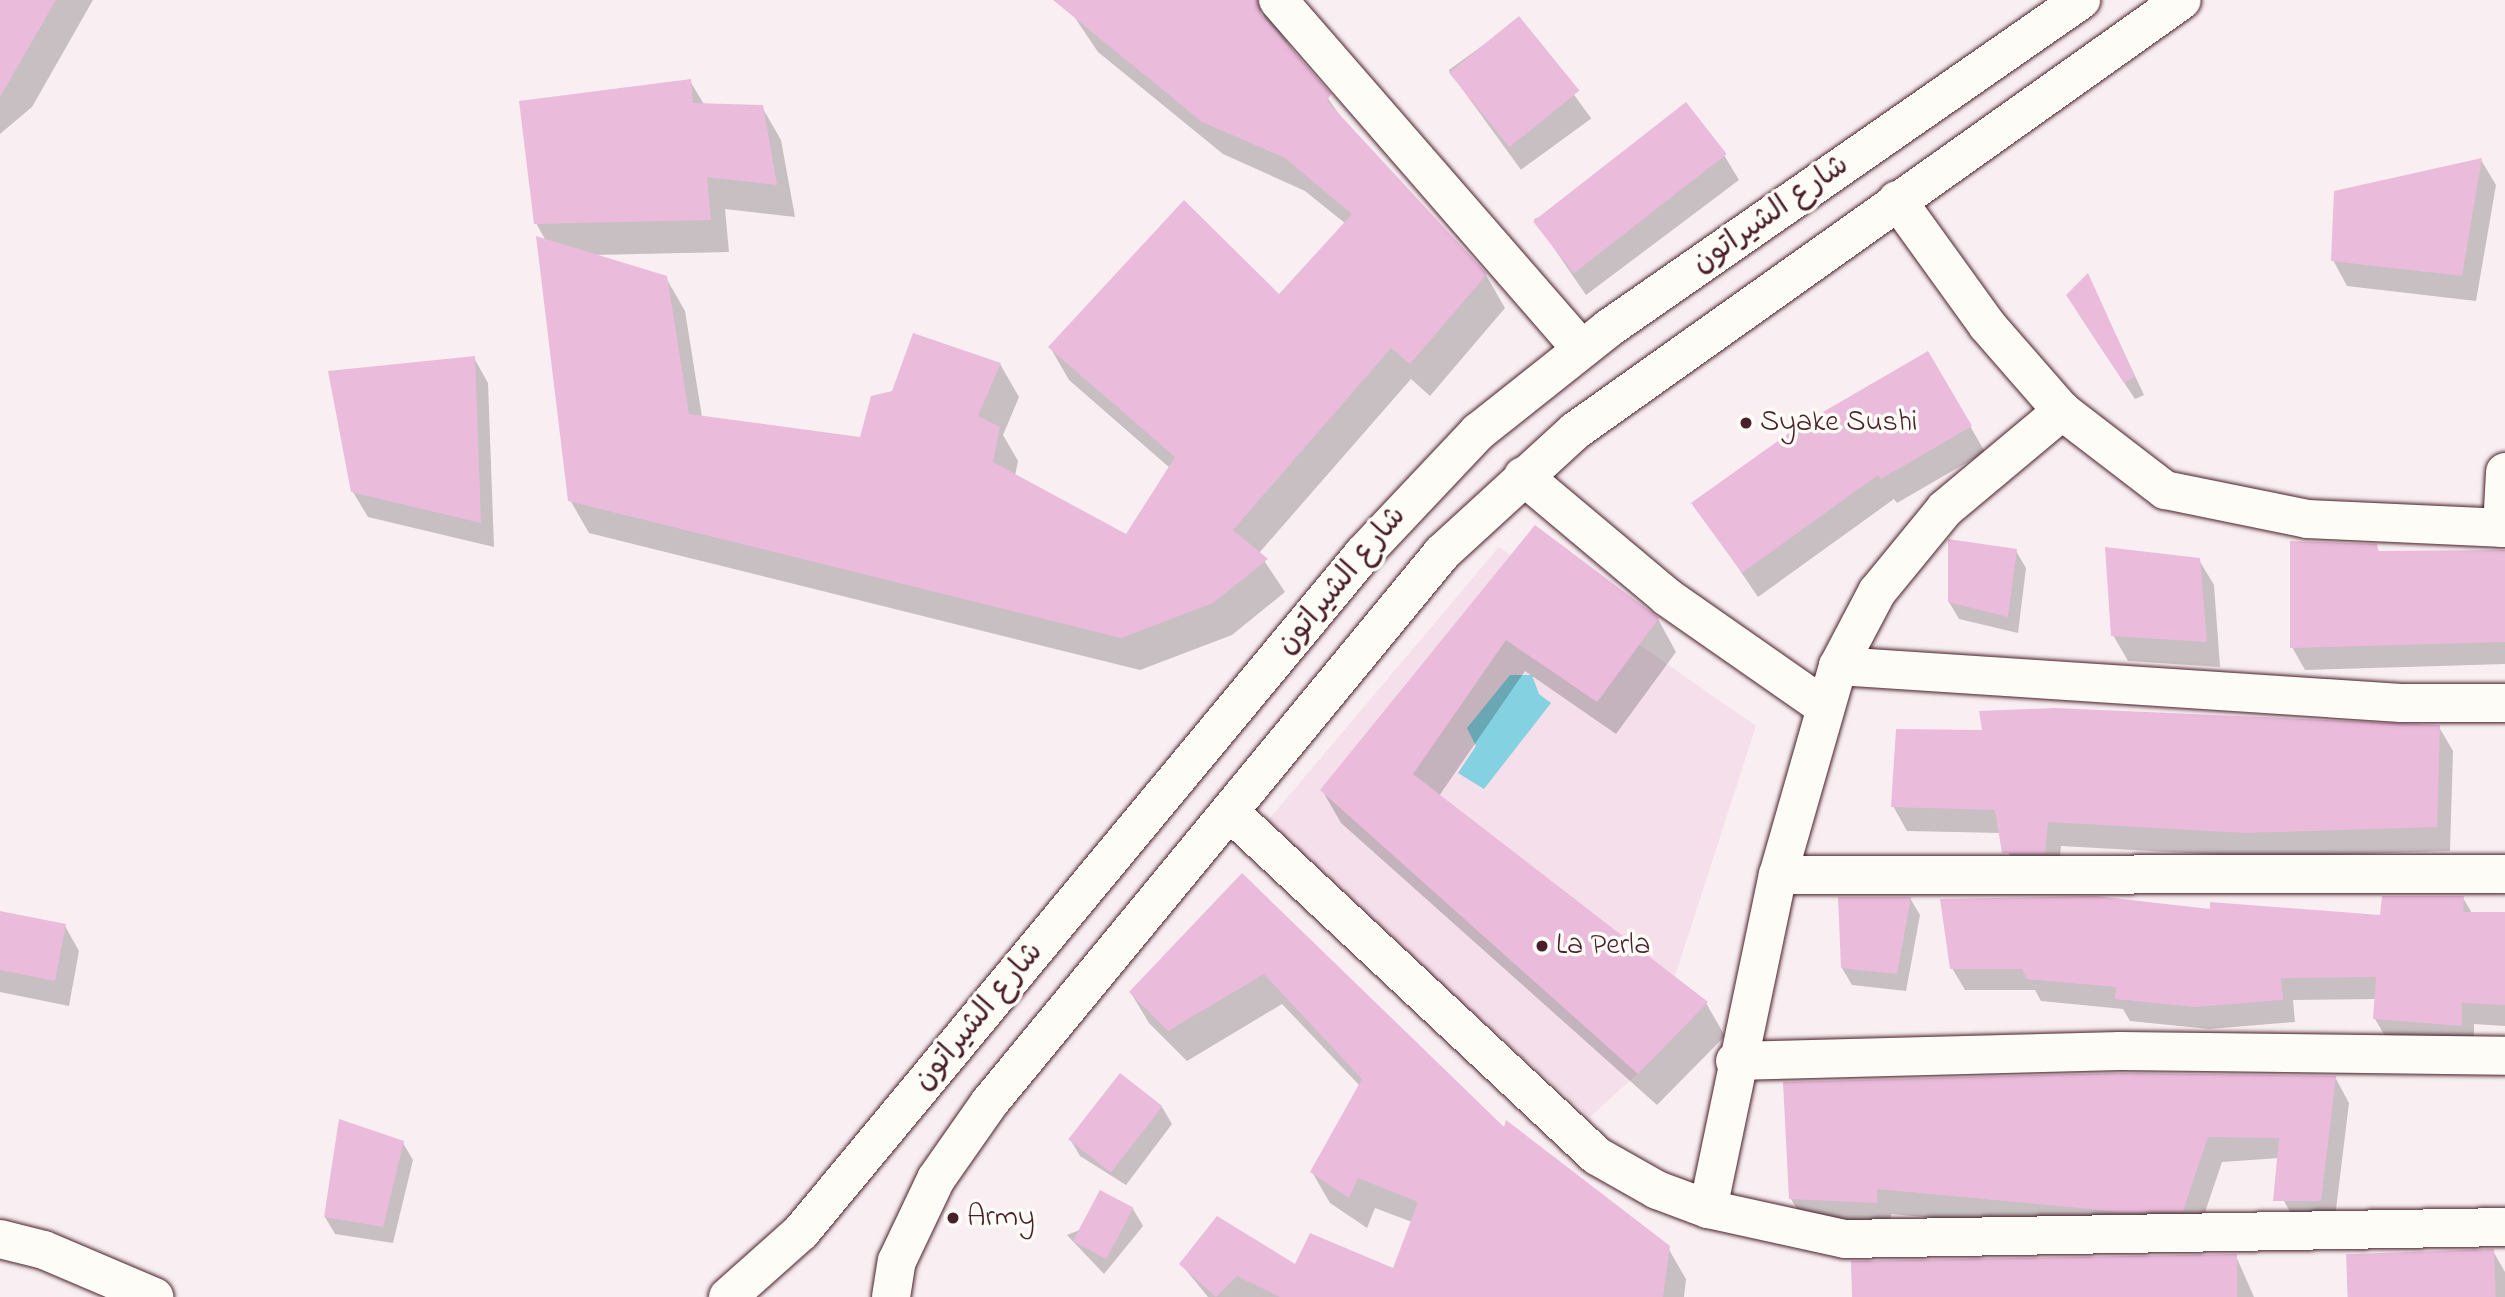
<!DOCTYPE html>
<meta charset="utf-8">
<style>
body{margin:0}
#map{position:relative;width:2505px;height:1297px;overflow:hidden;background:#f9eff2;font-family:"Indie Flower","Playpen Sans Arabic",sans-serif}
div>[style]{position:absolute}
.built>*{inset:0;background:#f5dfeb}
.water>*{inset:0;background:#84d1e2}
.shadow>*{inset:0;background:#0003;transform-origin:0 0}
.building>*{inset:0;background:#ebbbdc;transform-origin:0 0}
.roads{filter:drop-shadow(0 0 2px #4a1f2b) drop-shadow(0 0 2px #4a1f2b)}
.minor>*{height:38px;margin:-19px;padding:0 19px;transform-origin:19px;border-radius:19px;background:#fdfcf7}
.tertiary>*{height:38px;margin:-19px;padding:0 19px;transform-origin:19px;border-radius:19px;background:#fdfcf7}
.dots>*{width:19px;height:19px;translate:-50% -50%;box-sizing:border-box;border:4px solid #fdfcf7;border-radius:50%}
span{translate:-50% -50%;white-space:nowrap;text-align:center;line-height:1.15;-webkit-text-stroke:7px #fdfcf7;paint-order:stroke}
.street-label{font-size:30px;color:#4a1f2b}
.poi-label{font-size:30px;color:#4a1f2b}
.left{translate:0 -50%;text-align:left}
</style>
<div id="map">
<div class="built">
<i style="clip-path:polygon(1499px 547px,1756px 726px,1646px 1066px,1590px 1117px,1264px 825px)"></i>
</div>
<div class="water">
<i style="clip-path:polygon(1510px 675px,1532px 675px,1539px 694px,1551px 703px,1484px 789px,1458px 773px,1476px 746px,1467px 728px)"></i>
</div>
<div class="shadow">
<i style="clip-path:polygon(0 0,93px 0,32px 107px,0 134px)"></i>
<i style="clip-path:polygon(evenodd,1063px 0,1257px 0,1347px 125px,1486px 275px,1505px 308px,1430px 396px,1411px 379px,1259px 553px,1285px 592px,1232px 635px,1140px 670px,589px 533px,570px 500px,546px 241px,536px 223px,690px 81px,705px 106px,762px 107px,781px 140px,795px 217px,725px 209px,729px 252px,594px 255px,666px 278px,685px 311px,702px 417px,861px 439px,1000px 364px,1019px 397px,1003px 435px,1018px 461px,1015px 476px,1126px 536px,1170px 468px,1069px 380px,1050px 347px,1279px 296px,1346px 224px,1305px 191px,1223px 154px,1098px 52px,1063px 0,1258px 8px,1263px 13px,1265px 22px,1262px 23px,1258px 8px)"></i>
<i style="left:1519px;top:19px;width:123px;height:87px;rotate:54deg"></i>
<i style="clip-path:polygon(1724px 155px,1739px 180px,1586px 295px,1534px 219px)"></i>
<i style="clip-path:polygon(2481px 160px,2496px 185px,2476px 301px,2347px 286px,2333px 260px)"></i>
<i style="clip-path:polygon(2088px 276px,2144px 395px,2135px 399px,2078px 313px)"></i>
<i style="clip-path:polygon(1928px 353px,1985px 452px,1897px 503px,1894px 499px,1758px 597px,1694px 503px)"></i>
<i style="clip-path:polygon(474px 358px,488px 383px,494px 547px,368px 517px,353px 492px)"></i>
<i style="clip-path:polygon(1535px 527px,1658px 619px,1676px 652px,1616px 734px,1525px 671px,1439px 796px,1706px 1003px,1725px 1036px,1657px 1105px,1341px 823px,1322px 790px)"></i>
<i style="clip-path:polygon(2376px 546px,2380px 553px,2505px 552px,2505px 664px,2305px 670px,2292px 647px)"></i>
<i style="clip-path:polygon(2016px 551px,2026px 568px,2018px 633px,1959px 619px,1949px 602px)"></i>
<i style="clip-path:polygon(2199px 560px,2214px 585px,2220px 667px,2128px 661px,2113px 635px)"></i>
<i style="clip-path:polygon(2439px 727px,2453px 751px,2450px 851px,2259px 857px,2061px 846px,2058px 877px,2018px 877px,2001px 833px,1907px 831px,1893px 806px,1984px 732px)"></i>
<i style="clip-path:polygon(1242px 875px,1504px 1130px,1668px 1248px,1686px 1279px,1684px 1297px,1302px 1297px,1394px 1270px,1412px 1222px,1375px 1208px,1367px 1228px,1330px 1203px,1312px 1172px,1360px 1086px,1282px 1004px,1187px 1061px,1149px 1023px,1131px 993px)"></i>
<i style="clip-path:polygon(1910px 898px,1920px 915px,1906px 991px,1852px 985px,1842px 968px)"></i>
<i style="clip-path:polygon(2463px 898px,2472px 913px,2505px 914px,2505px 1026px,2474px 1024px,2474px 1048px,2388px 1041px,2375px 1019px,2377px 999px,2293px 1000px,2295px 1022px,2209px 1029px,2130px 1021px,2123px 1009px,2041px 1001px,2035px 990px,1965px 990px,1952px 968px,2212px 911px,2382px 917px)"></i>
<i style="clip-path:polygon(0 913px,65px 926px,79px 951px,69px 1006px,0 992px)"></i>
<i style="clip-path:polygon(2335px 1077px,2349px 1103px,2334px 1226px,2298px 1226px,2284px 1201px,2279px 1158px,2222px 1162px,2197px 1236px,2137px 1237px,1891px 1214px,1890px 1228px,1806px 1224px,1791px 1199px)"></i>
<i style="clip-path:polygon(1162px 1107px,1172px 1124px,1126px 1185px,1080px 1156px,1070px 1139px)"></i>
<i style="clip-path:polygon(403px 1143px,413px 1160px,393px 1243px,335px 1234px,325px 1217px)"></i>
<i style="clip-path:polygon(1133px 1209px,1143px 1226px,1104px 1274px,1067px 1235px)"></i>
<i style="clip-path:polygon(2493px 1251px,2505px 1272px,2505px 1297px,2348px 1297px)"></i>
<i style="clip-path:polygon(2236px 1256px,2254px 1297px,1854px 1297px)"></i>
<i style="clip-path:polygon(1289px 1262px,1287px 1297px,1208px 1297px,1181px 1264px)"></i>
</div>
<div class="building">
<i style="clip-path:polygon(0 0,56px 0,0 97px)"></i>
<i style="clip-path:polygon(1053px 0,1257px 0,1261px 14px,1331px 94px,1327px 101px,1487px 274px,1410px 364px,1391px 348px,1233px 530px,1268px 559px,1213px 603px,1121px 638px,568px 501px,536px 236px,667px 276px,689px 414px,860px 437px,871px 396px,892px 391px,913px 333px,1001px 363px,978px 416px,1000px 427px,993px 462px,1126px 534px,1175px 457px,1048px 347px,1184px 200px,1279px 294px,1352px 214px,1285px 158px,1202px 122px)"></i>
<i style="left:1519px;top:16px;width:96px;height:90px;rotate:51deg"></i>
<i style="clip-path:polygon(691px 79px,693px 103px,763px 105px,777px 185px,707px 177px,711px 220px,534px 224px,519px 101px)"></i>
<i style="left:1686px;top:102px;width:66px;height:194px;rotate:52deg"></i>
<i style="clip-path:polygon(2482px 158px,2462px 276px,2331px 261px,2334px 191px)"></i>
<i style="clip-path:polygon(2088px 273px,2135px 377px,2124px 383px,2066px 295px)"></i>
<i style="clip-path:polygon(1928px 351px,1972px 426px,1881px 479px,1878px 475px,1742px 573px,1691px 503px,1799px 426px)"></i>
<i style="clip-path:polygon(475px 356px,481px 523px,351px 492px,328px 371px)"></i>
<i style="clip-path:polygon(1535px 525px,1659px 618px,1597px 702px,1506px 640px,1413px 774px,1708px 1002px,1638px 1074px,1320px 790px)"></i>
<i style="clip-path:polygon(1948px 539px,2017px 549px,2008px 617px,1948px 602px)"></i>
<i style="clip-path:polygon(2290px 541px,2377px 544px,2378px 551px,2505px 550px,2505px 642px,2290px 648px)"></i>
<i style="clip-path:polygon(2105px 547px,2200px 558px,2207px 642px,2111px 636px)"></i>
<i style="clip-path:polygon(2055px 708px,2440px 725px,2437px 827px,2244px 833px,2048px 822px,2045px 853px,2002px 853px,1995px 810px,1891px 807px,1896px 729px,1982px 730px,1979px 711px)"></i>
<i style="clip-path:polygon(1242px 873px,1504px 1127px,1506px 1120px,1670px 1246px,1663px 1297px,1280px 1297px,1237px 1276px,1216px 1297px,1179px 1264px,1217px 1216px,1295px 1264px,1310px 1233px,1393px 1268px,1418px 1202px,1358px 1178px,1349px 1198px,1310px 1172px,1362px 1079px,1264px 974px,1168px 1031px,1129px 992px)"></i>
<i style="clip-path:polygon(2095px 896px,2210px 909px,2210px 902px,2380px 915px,2382px 896px,2464px 896px,2463px 912px,2505px 912px,2505px 1005px,2462px 1003px,2462px 1026px,2373px 1019px,2376px 977px,2281px 978px,2283px 1000px,2195px 1007px,2115px 999px,2116px 987px,2027px 979px,2022px 969px,1950px 969px,1940px 899px)"></i>
<i style="clip-path:polygon(1838px 897px,1911px 897px,1897px 974px,1841px 968px)"></i>
<i style="clip-path:polygon(0 911px,66px 924px,55px 981px,0 970px)"></i>
<i style="left:1120px;top:1073px;width:54px;height:84px;rotate:38deg"></i>
<i style="clip-path:polygon(2120px 1073px,2336px 1076px,2321px 1201px,2273px 1201px,2279px 1138px,2208px 1137px,2183px 1211px,2122px 1212px,1877px 1189px,1877px 1203px,1789px 1199px,1783px 1082px)"></i>
<i style="clip-path:polygon(339px 1119px,404px 1141px,383px 1227px,324px 1217px)"></i>
<i style="left:1100px;top:1190px;width:38px;height:58px;rotate:28deg"></i>
<i style="left:2494px;top:1249px;width:48px;height:148px;rotate:88deg"></i>
<i style="clip-path:polygon(2237px 1254px,2237px 1297px,1852px 1297px,1851px 1261px)"></i>
</div>
<div class="roads">
<div class="minor">
<i style="left:1278px;top:0;width:462px;rotate:49deg"></i>
<i style="left:1897px;top:200px;width:154px;rotate:54.2deg"></i>
<i style="left:1987px;top:325px;width:114px;rotate:48.9deg"></i>
<i style="left:2062px;top:411px;width:130px;rotate:37.5deg"></i>
<i style="left:2165px;top:490px;width:145px;rotate:11.5deg"></i>
<i style="left:2307px;top:519px;width:198px;rotate:2.6deg"></i>
<i style="left:1523px;top:476px;width:188px;rotate:40deg"></i>
<i style="left:1667px;top:597px;width:189px;rotate:34.9deg"></i>
<i style="left:2502px;top:528px;width:56px;rotate:-86.9deg"></i>
<i style="left:1838px;top:666px;width:564px;rotate:3.76deg"></i>
<i style="left:2401px;top:703px;width:104px"></i>
<i style="left:1232px;top:814px;width:500px;rotate:43.14deg"></i>
<i style="left:1597px;top:1156px;width:69px;rotate:29.5deg"></i>
<i style="left:1657px;top:1190px;width:54px;rotate:20.4deg"></i>
<i style="left:1708px;top:1209px;width:140px;rotate:12.4deg"></i>
<i style="left:1845px;top:1239px;width:660px;rotate:-1.04deg"></i>
<i style="left:1778px;top:875px;width:727px;rotate:-0.08deg"></i>
<i style="left:1735px;top:1061px;width:385px;rotate:-1.5deg"></i>
<i style="left:2120px;top:1051px;width:385px;rotate:0.7deg"></i>
<i style="left:1708px;top:1209px;width:341px;rotate:-78.2deg"></i>
<i style="left:1778px;top:875px;width:217px;rotate:-74deg"></i>
<i style="left:1838px;top:666px;width:84px;rotate:-62.2deg"></i>
<i style="left:1877px;top:592px;width:107px;rotate:-50.7deg"></i>
<i style="left:1945px;top:509px;width:153px;rotate:-39.9deg"></i>
</div>
<div class="tertiary">
<i style="left:0;top:1239px;width:45px;rotate:14deg"></i>
<i style="left:44px;top:1250px;width:120px;rotate:23.1deg"></i>
<i style="left:728px;top:1297px;width:98px;rotate:-41.7deg"></i>
<i style="left:801px;top:1232px;width:881px;rotate:-50.34deg"></i>
<i style="left:1363px;top:554px;width:168px;rotate:-46.7deg"></i>
<i style="left:1478px;top:432px;width:167px;rotate:-38.4deg"></i>
<i style="left:1609px;top:328px;width:575px;rotate:-34.8deg"></i>
<i style="left:891px;top:1297px;width:36px;rotate:-81deg"></i>
<i style="left:897px;top:1261px;width:91px;rotate:-64.6deg"></i>
<i style="left:936px;top:1179px;width:94px;rotate:-55deg"></i>
<i style="left:990px;top:1102px;width:711px;rotate:-50.53deg"></i>
<i style="left:1442px;top:553px;width:180px;rotate:-42.5deg"></i>
<i style="left:1575px;top:431px;width:744px;rotate:-35.38deg"></i>
</div>
</div>
<div class="dots">
<i style="left:1746px;top:423px;background:#4a1f2b"></i>
<i style="left:1542px;top:946px;background:#4a1f2b"></i>
<i style="left:953px;top:1218px;background:#4a1f2b"></i>
</div>
<div class="street-label">
<span style="left:1771px;top:215px;rotate:-35deg">شارع الشيراتون</span>
<span style="left:1342px;top:581px;rotate:-50deg">شارع الشيراتون</span>
<span style="left:979px;top:1017px;rotate:-50deg">شارع الشيراتون</span>
</div>
<div class="poi-label">
<span class="left" style="left:1760px;top:423px">Syake Sushi</span>
<span class="left" style="left:1556px;top:946px">La Perla</span>
<span class="left" style="left:967px;top:1218px">Army</span>
</div>
</div>
